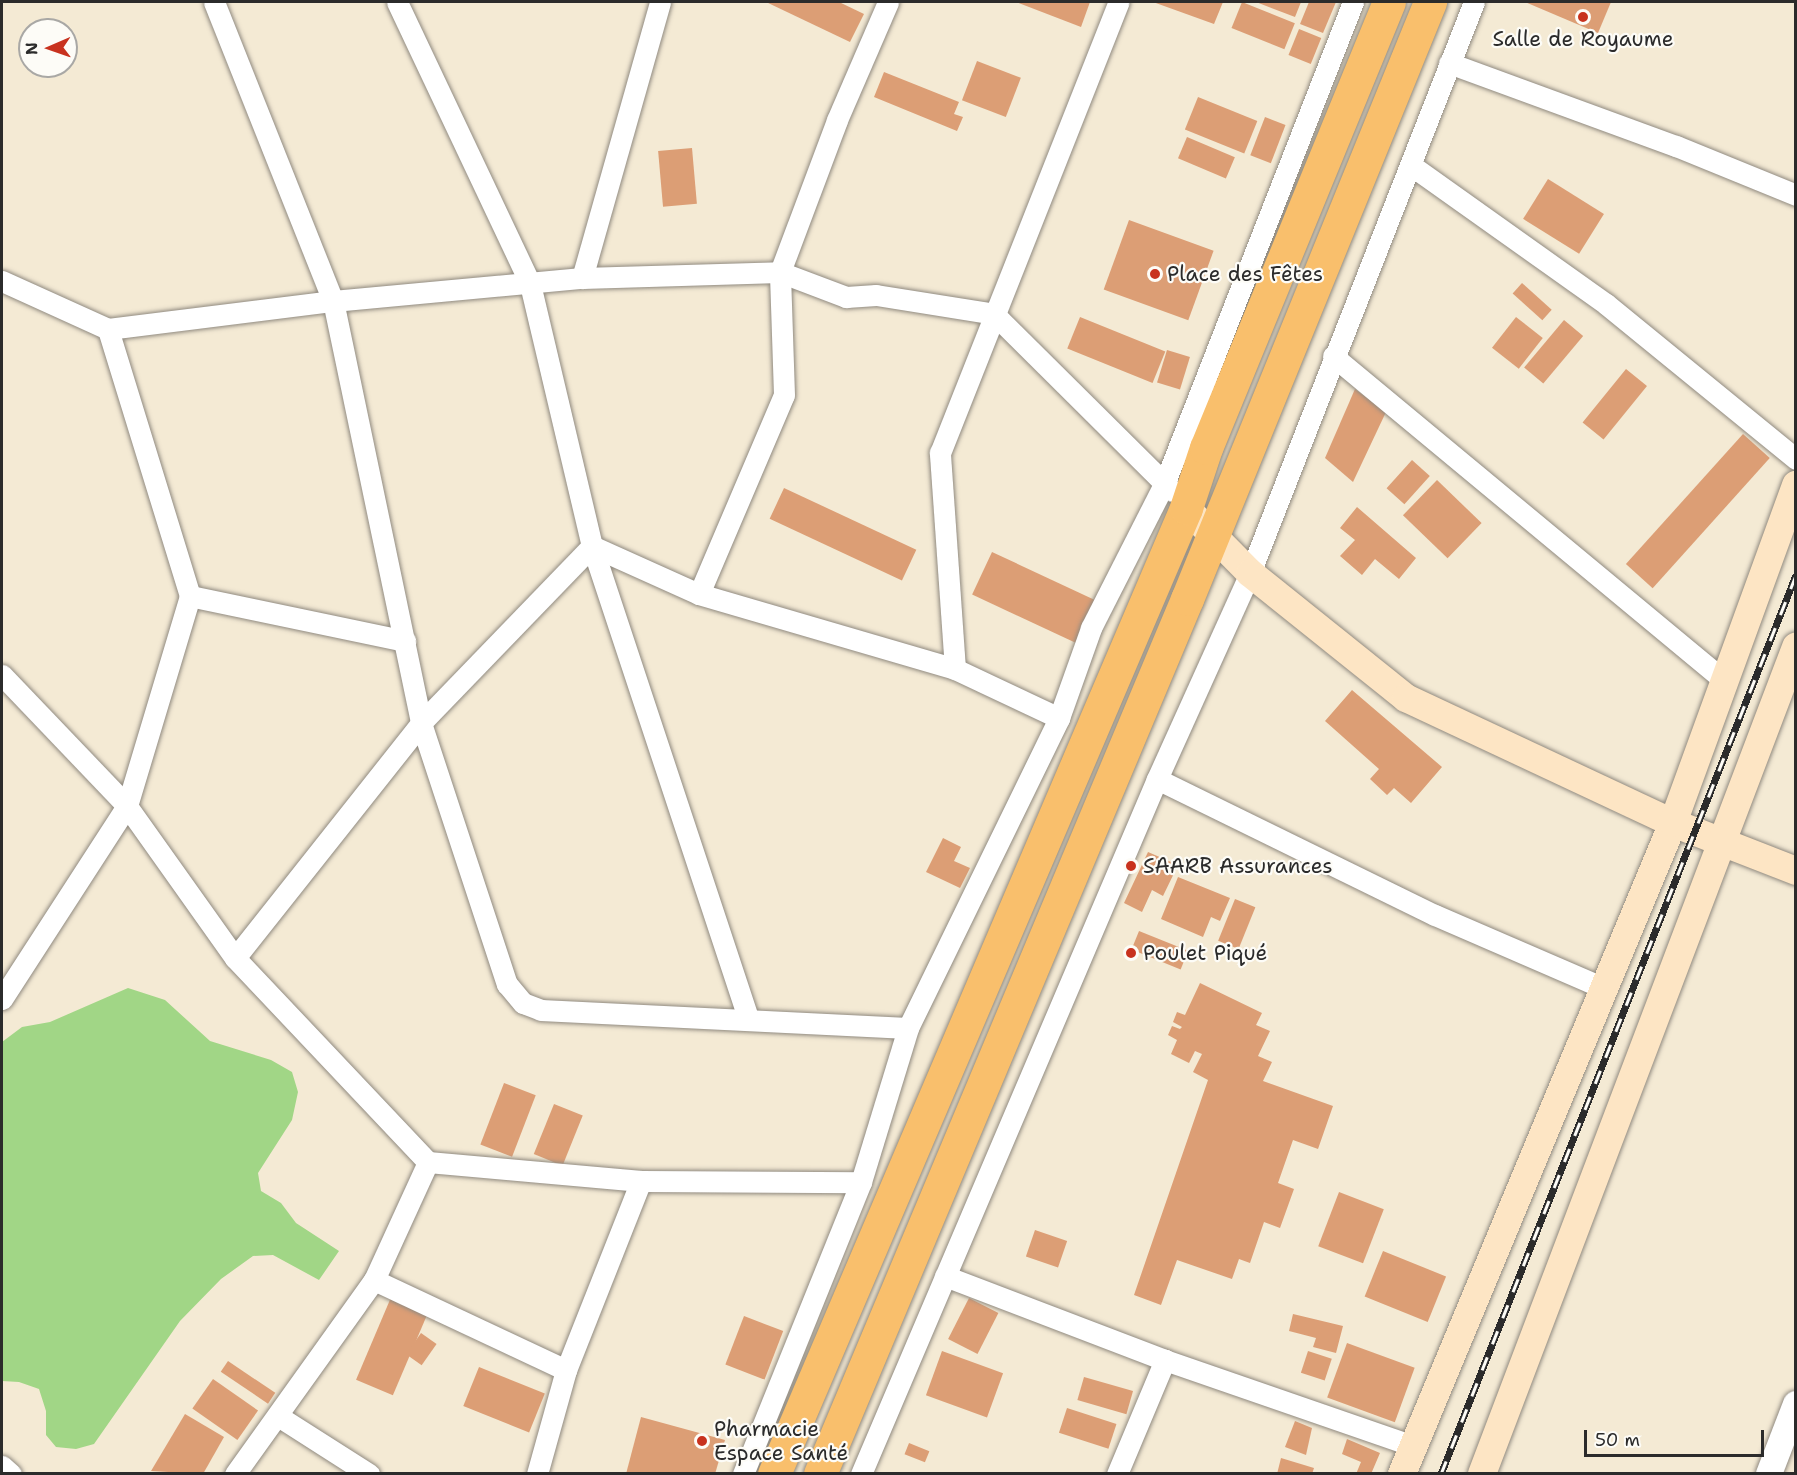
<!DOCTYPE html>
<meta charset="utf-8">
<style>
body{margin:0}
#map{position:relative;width:1797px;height:1475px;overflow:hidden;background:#f4ead4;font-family:"Shantell Sans",sans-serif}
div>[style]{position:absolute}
.green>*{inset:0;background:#a1d686}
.building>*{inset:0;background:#dc9e75;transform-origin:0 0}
.roads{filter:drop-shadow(0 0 2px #908a80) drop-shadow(0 0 2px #908a80)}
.minor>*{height:21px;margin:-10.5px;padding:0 10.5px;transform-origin:10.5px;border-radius:10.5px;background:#fff}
.tertiary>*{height:26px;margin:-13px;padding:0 13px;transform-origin:13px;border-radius:13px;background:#fff}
.secondary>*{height:28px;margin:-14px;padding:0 14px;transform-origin:14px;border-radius:14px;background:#fde5c4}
.trunk>*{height:33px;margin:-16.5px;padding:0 16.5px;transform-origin:16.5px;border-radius:16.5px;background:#f9bf6c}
.rail>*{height:7px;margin-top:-3.5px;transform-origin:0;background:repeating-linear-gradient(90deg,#fdfcf7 0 14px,#2b2b2b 0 28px);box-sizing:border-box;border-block:2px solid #2b2b2b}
.dots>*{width:16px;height:16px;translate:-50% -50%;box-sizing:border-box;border:3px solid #fdfcf7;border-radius:50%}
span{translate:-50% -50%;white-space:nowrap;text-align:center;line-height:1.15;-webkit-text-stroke:4.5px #fdfcf7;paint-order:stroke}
.poi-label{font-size:21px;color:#2b2b2b}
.left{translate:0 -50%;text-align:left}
.frame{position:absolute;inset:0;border:3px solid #2b2b2b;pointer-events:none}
.north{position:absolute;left:18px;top:18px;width:60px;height:60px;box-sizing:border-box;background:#fdfcf7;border:2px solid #a9a8a5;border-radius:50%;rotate:268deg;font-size:16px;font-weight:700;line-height:24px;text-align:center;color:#2b2b2b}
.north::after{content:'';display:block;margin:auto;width:21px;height:27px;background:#c8321e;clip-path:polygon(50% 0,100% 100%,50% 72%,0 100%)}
.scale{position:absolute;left:1584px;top:1430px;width:180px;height:27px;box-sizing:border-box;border:3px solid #2b2b2b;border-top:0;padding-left:8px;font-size:18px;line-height:21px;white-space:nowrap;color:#2b2b2b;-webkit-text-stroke:4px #fdfcf7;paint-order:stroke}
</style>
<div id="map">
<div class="green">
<i style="clip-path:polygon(128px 988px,165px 1000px,210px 1041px,271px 1060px,292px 1072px,298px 1092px,292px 1120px,258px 1173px,261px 1191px,281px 1203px,296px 1223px,339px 1251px,319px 1280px,273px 1255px,253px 1256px,221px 1279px,180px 1321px,94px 1444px,76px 1449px,56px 1447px,46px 1435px,46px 1411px,39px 1389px,19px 1382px,2px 1381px,2px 1042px,22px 1027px,50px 1022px)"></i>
</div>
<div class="building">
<i style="clip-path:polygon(766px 2px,839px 2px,864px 14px,850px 42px)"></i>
<i style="clip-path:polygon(1016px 2px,1090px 2px,1081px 27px)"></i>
<i style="clip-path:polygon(1153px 2px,1223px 2px,1214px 24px)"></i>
<i style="left:1242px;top:2px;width:57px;height:28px;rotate:22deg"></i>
<i style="clip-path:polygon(1256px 2px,1301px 2px,1295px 17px)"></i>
<i style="clip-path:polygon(1309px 2px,1336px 2px,1323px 33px,1300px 24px)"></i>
<i style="clip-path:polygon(1525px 2px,1611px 2px,1598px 33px)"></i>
<i style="left:1299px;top:29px;width:24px;height:28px;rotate:22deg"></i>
<i style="left:977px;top:61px;width:47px;height:42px;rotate:21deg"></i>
<i style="clip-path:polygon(884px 72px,959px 102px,954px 114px,963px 117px,957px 131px,874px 97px)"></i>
<i style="left:1198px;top:97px;width:64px;height:35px;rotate:22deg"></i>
<i style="left:1265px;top:117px;width:22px;height:41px;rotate:21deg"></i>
<i style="left:1187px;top:137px;width:52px;height:23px;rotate:23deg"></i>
<i style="left:692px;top:148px;width:56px;height:34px;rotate:85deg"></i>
<i style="left:1548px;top:179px;width:66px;height:47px;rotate:32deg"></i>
<i style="left:1129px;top:220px;width:90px;height:74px;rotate:20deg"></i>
<i style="left:1522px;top:283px;width:40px;height:14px;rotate:42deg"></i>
<i style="left:1080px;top:317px;width:92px;height:34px;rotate:22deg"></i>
<i style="left:1516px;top:317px;width:34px;height:39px;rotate:38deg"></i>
<i style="left:1564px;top:320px;width:25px;height:62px;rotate:40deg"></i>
<i style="left:1167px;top:350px;width:24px;height:34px;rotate:17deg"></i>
<i style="left:1626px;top:369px;width:27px;height:69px;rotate:39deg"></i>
<i style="clip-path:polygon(1355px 389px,1386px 412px,1353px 482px,1325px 458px)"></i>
<i style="left:1743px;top:434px;width:36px;height:175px;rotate:42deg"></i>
<i style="left:1412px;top:460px;width:24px;height:38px;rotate:42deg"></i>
<i style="left:1437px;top:480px;width:62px;height:49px;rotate:44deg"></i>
<i style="left:784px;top:488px;width:146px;height:34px;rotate:25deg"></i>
<i style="clip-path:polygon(1357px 507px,1416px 558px,1399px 579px,1375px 559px,1362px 575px,1340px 556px,1355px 540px,1340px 528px)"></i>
<i style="left:992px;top:552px;width:117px;height:47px;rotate:25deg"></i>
<i style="clip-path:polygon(1352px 690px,1442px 767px,1411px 803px,1394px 788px,1387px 795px,1370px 779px,1379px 769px,1325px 721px)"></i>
<i style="clip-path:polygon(943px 838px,961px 847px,954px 861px,970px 868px,960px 888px,926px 872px)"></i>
<i style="clip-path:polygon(1148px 852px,1178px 865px,1163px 896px,1152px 890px,1142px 912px,1124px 903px)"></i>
<i style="clip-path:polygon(1178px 877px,1230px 898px,1220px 921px,1211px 917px,1203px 937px,1161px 919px)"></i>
<i style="left:1235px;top:899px;width:22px;height:45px;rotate:22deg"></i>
<i style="left:1139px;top:931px;width:53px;height:20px;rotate:22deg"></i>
<i style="clip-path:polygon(1200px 983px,1262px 1013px,1256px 1025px,1270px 1031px,1258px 1056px,1272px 1062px,1263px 1081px,1333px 1106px,1318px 1149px,1293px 1140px,1278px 1183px,1294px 1189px,1280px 1228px,1264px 1222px,1250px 1263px,1239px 1259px,1232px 1279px,1177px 1260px,1161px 1305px,1134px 1295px,1208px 1080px,1193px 1072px,1202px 1054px,1195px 1051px,1189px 1063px,1171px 1054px,1177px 1040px,1168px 1035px,1172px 1026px,1180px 1029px,1182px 1027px,1173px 1022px,1177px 1012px,1185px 1015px)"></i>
<i style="left:504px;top:1083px;width:34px;height:66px;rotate:21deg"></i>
<i style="left:554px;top:1104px;width:31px;height:54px;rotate:22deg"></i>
<i style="left:1339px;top:1192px;width:48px;height:58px;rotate:21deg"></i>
<i style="left:1035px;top:1230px;width:34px;height:28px;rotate:19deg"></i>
<i style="left:1383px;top:1251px;width:68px;height:49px;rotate:22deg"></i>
<i style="left:392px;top:1295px;width:40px;height:92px;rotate:23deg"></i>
<i style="left:969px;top:1298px;width:33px;height:46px;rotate:27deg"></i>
<i style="clip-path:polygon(1293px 1314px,1343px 1326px,1336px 1353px,1313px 1347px,1316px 1338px,1289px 1331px)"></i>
<i style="left:744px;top:1316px;width:42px;height:52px;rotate:21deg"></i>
<i style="left:421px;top:1333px;width:19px;height:26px;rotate:35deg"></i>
<i style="left:1347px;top:1343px;width:72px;height:58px;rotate:20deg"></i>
<i style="left:942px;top:1351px;width:65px;height:47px;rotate:20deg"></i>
<i style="left:1308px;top:1351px;width:25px;height:23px;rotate:18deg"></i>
<i style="left:228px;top:1361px;width:57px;height:13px;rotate:34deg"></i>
<i style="left:479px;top:1367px;width:71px;height:42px;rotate:22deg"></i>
<i style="left:1084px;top:1377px;width:51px;height:24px;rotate:16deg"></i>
<i style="left:213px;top:1379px;width:55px;height:36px;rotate:35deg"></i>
<i style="left:1067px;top:1408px;width:52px;height:26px;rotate:18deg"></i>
<i style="clip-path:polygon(185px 1414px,224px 1437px,203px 1474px,151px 1471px)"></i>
<i style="clip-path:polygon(641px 1417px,725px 1440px,715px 1474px,626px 1474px)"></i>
<i style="clip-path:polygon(1295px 1421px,1312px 1428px,1306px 1455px,1285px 1447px)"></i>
<i style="clip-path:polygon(1347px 1439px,1380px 1453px,1371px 1474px,1356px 1474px,1361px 1462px,1342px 1454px)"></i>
<i style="left:909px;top:1443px;width:22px;height:12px;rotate:22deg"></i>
<i style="clip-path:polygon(1281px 1458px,1314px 1468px,1312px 1474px,1277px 1474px)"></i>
</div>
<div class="roads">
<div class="minor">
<i style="left:214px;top:2px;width:322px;rotate:68.3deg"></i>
<i style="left:333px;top:301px;width:431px;rotate:78.2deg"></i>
<i style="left:421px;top:723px;width:275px;rotate:71.8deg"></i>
<i style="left:507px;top:984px;width:25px;rotate:50deg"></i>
<i style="left:523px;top:1003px;width:19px;rotate:21deg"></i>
<i style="left:541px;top:1010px;width:367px;rotate:2.8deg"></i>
<i style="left:397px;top:2px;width:312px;rotate:64.7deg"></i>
<i style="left:530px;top:284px;width:269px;rotate:76.7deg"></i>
<i style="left:592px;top:546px;width:499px;rotate:71.7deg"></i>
<i style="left:1449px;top:63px;width:242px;rotate:20.1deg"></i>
<i style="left:1676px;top:146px;width:130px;rotate:22.2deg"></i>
<i style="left:1412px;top:166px;width:238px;rotate:35.4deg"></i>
<i style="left:1606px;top:304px;width:245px;rotate:39.2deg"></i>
<i style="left:582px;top:278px;width:287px;rotate:-74.2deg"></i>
<i style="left:2px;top:281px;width:116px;rotate:24.4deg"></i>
<i style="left:108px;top:329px;width:227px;rotate:-7.1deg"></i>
<i style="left:333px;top:301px;width:250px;rotate:-5.3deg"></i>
<i style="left:582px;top:278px;width:198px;rotate:-1.7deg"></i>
<i style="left:780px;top:272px;width:71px;rotate:20.7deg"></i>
<i style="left:846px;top:297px;width:30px;rotate:-4deg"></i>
<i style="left:876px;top:295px;width:120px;rotate:9.1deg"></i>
<i style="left:994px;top:314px;width:251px;rotate:44.8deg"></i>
<i style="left:1333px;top:356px;width:511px;rotate:39.68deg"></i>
<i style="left:592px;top:546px;width:117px;rotate:24.2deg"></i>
<i style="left:699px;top:594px;width:267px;rotate:16.3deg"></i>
<i style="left:955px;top:669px;width:115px;rotate:25.2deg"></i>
<i style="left:699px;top:594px;width:216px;rotate:-66.9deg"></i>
<i style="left:784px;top:395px;width:123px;rotate:-91.9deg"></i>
<i style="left:780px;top:272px;width:162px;rotate:-69.4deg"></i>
<i style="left:837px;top:120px;width:129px;rotate:-66.6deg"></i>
<i style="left:190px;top:596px;width:220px;rotate:11.8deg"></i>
<i style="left:955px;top:669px;width:217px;rotate:-94deg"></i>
<i style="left:940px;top:453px;width:485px;rotate:-68.4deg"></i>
<i style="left:2px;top:675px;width:181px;rotate:46.3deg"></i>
<i style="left:127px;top:806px;width:186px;rotate:54.6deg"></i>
<i style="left:235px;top:958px;width:281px;rotate:46.6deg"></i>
<i style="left:428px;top:1162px;width:214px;rotate:5.1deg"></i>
<i style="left:641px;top:1181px;width:220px;rotate:0.3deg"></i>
<i style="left:1157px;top:779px;width:309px;rotate:26.1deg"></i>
<i style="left:1435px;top:915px;width:184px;rotate:23.4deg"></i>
<i style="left:235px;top:958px;width:300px;rotate:-51.6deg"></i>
<i style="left:421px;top:723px;width:246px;rotate:-46deg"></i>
<i style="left:2px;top:999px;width:230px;rotate:-57.1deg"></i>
<i style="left:127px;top:806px;width:219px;rotate:-73.3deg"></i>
<i style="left:190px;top:596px;width:279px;rotate:-107.1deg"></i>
<i style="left:945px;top:1276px;width:235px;rotate:20.9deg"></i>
<i style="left:1165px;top:1360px;width:262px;rotate:19.1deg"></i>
<i style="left:374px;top:1280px;width:212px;rotate:25.1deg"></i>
<i style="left:278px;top:1416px;width:108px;rotate:32.5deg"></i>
<i style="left:2px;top:1466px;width:12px;rotate:42deg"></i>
<i style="left:235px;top:1474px;width:239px;rotate:-54.4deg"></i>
<i style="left:374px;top:1280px;width:130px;rotate:-65.4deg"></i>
<i style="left:537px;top:1474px;width:108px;rotate:-74.4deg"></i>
<i style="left:566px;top:1370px;width:203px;rotate:-68.4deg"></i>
<i style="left:743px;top:1474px;width:315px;rotate:-68deg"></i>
<i style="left:861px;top:1182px;width:161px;rotate:-73deg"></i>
<i style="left:908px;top:1028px;width:345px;rotate:-64deg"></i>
<i style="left:1059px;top:718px;width:96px;rotate:-70.4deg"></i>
<i style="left:1091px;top:628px;width:164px;rotate:-63.1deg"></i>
<i style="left:1165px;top:482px;width:516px;rotate:-68.61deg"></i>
<i style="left:861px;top:1474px;width:755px;rotate:-66.93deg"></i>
<i style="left:1157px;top:779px;width:226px;rotate:-65.7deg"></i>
<i style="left:1250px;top:573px;width:613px;rotate:-68.58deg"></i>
<i style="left:1117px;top:1474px;width:124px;rotate:-67.2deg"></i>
</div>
<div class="tertiary">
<i style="left:1769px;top:1474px;width:75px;rotate:-68.9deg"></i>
</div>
<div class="secondary">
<i style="left:1186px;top:508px;width:91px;rotate:45.4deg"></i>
<i style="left:1250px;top:573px;width:200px;rotate:38.7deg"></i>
<i style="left:1406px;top:698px;width:295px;rotate:25.1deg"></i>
<i style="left:1673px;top:823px;width:132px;rotate:21.3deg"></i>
<i style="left:1402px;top:1474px;width:705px;rotate:-67.4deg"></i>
<i style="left:1673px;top:823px;width:360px;rotate:-70deg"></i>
<i style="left:1482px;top:1474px;width:885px;rotate:-69.21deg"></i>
</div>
<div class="trunk">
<i style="left:774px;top:1474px;width:1050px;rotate:-66.9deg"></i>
<i style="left:1186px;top:508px;width:63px;rotate:-71.6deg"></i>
<i style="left:1206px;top:448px;width:482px;rotate:-67.7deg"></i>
<i style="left:820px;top:1474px;width:949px;rotate:-67.25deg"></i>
<i style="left:1187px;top:599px;width:645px;rotate:-67.85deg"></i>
</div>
</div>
<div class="rail">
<i style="left:1441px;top:1474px;width:967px;rotate:-68.45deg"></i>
</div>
<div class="dots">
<i style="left:1583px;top:17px;background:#c8321e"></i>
<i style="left:1155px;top:274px;background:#c8321e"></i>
<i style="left:1131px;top:866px;background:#c8321e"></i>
<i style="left:1131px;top:953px;background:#c8321e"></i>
<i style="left:702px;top:1441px;background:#c8321e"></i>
</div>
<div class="poi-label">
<span style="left:1583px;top:39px">Salle de Royaume</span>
<span class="left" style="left:1167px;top:274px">Place des Fêtes</span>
<span class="left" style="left:1143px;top:866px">SAARB Assurances</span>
<span class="left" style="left:1143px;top:953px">Poulet Piqué</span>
<span class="left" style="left:714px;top:1441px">Pharmacie<br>Espace Santé</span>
</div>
<div class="frame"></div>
<div class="north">N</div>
<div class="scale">50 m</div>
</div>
